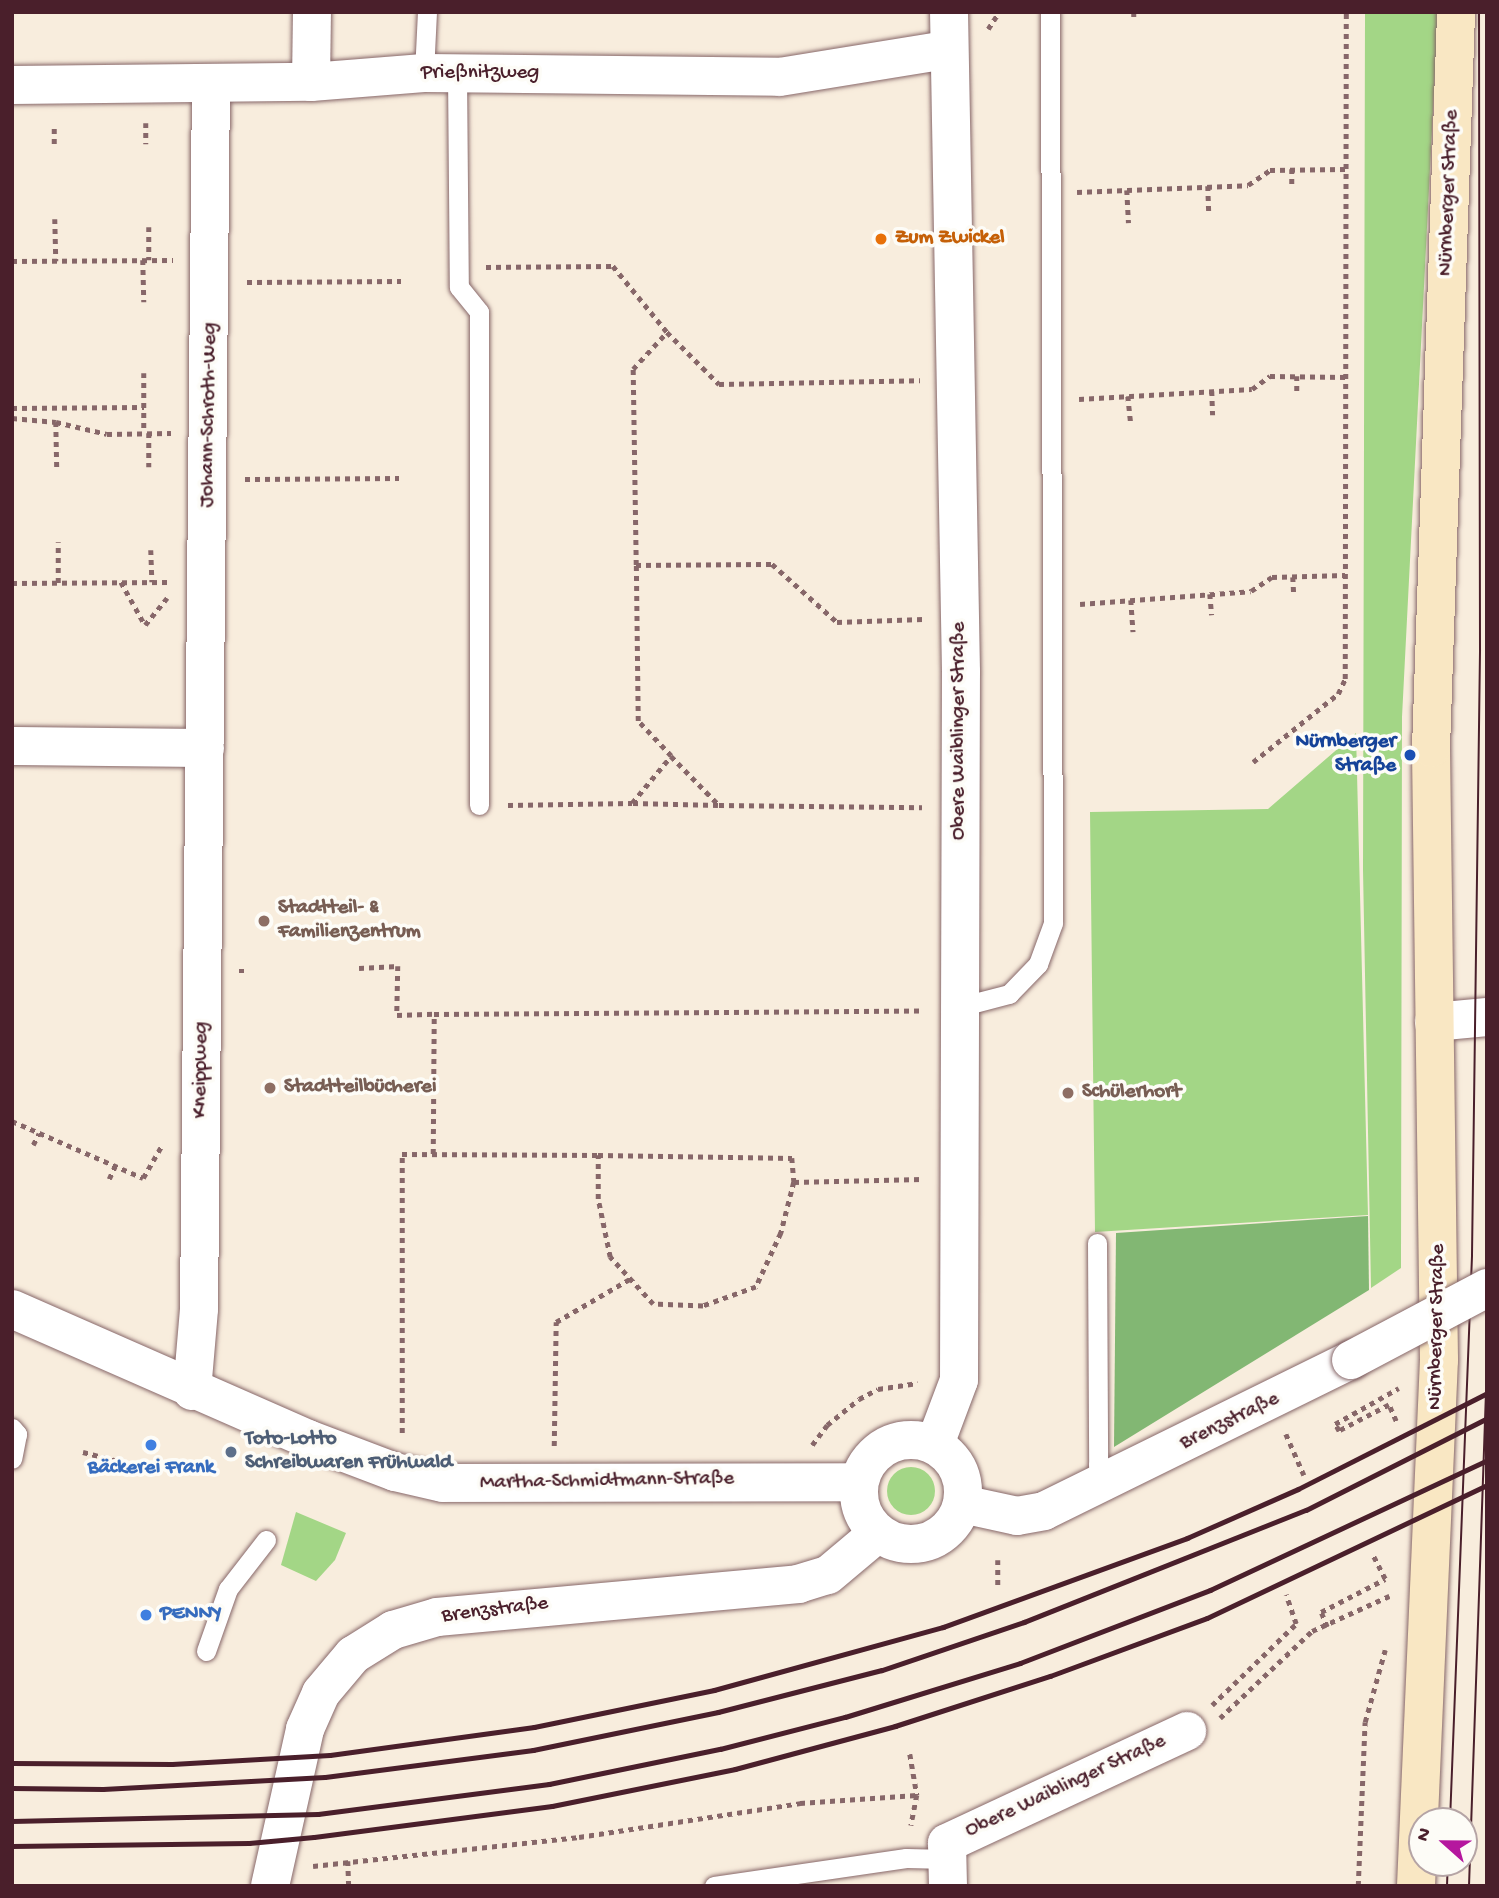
<!DOCTYPE html>
<meta charset="utf-8">
<style>
body{margin:0}
#map{position:relative;width:1499px;height:1898px;overflow:hidden;background:#f8eddd;font-family:"Gochi Hand",sans-serif}
div>[style]{position:absolute}
.green>*{inset:0;background:#a3d686}
.round{border-radius:50%}
.forest>*{inset:0;background:#82b773}
.path>*{height:4.5px;margin-top:-2.25px;transform-origin:0;background:repeating-linear-gradient(90deg,#876769 0 5px,transparent 0 10px)}
.roads{filter:drop-shadow(0 0 2px #876769) drop-shadow(0 0 2px #876769)}
.lane>*{height:19px;margin:-9.5px;padding:0 9.5px;transform-origin:9.5px;border-radius:9.5px;background:#fff}
.street>*{height:38px;margin:-19px;padding:0 19px;transform-origin:19px;border-radius:19px;background:#fff}
.street>.ring{margin:-19px;padding:0;box-sizing:content-box;background:none;border:38px solid #fff;border-radius:50%}
.secondary>*{height:38px;margin:-19px;padding:0 19px;transform-origin:19px;border-radius:19px;background:#f9e7c3}
.tram>*{height:2px;margin:-1px;padding:0 1px;transform-origin:1px;border-radius:1px;background:#4a1f2b}
.rail>*{height:5px;margin:-2.5px;padding:0 2.5px;transform-origin:2.5px;border-radius:2.5px;background:#4a1f2b}
.bridges{filter:drop-shadow(0 0 2px #876769) drop-shadow(0 0 2px #876769)}
.street-bridge>*{height:38px;margin:-19px;padding:0 19px;transform-origin:19px;border-radius:19px;background:#fff}
.dots>*{width:19px;height:19px;translate:-50% -50%;box-sizing:border-box;border:4px solid #fdfcf7;border-radius:50%}
span{translate:-50% -50%;white-space:nowrap;text-align:center;line-height:1.15;-webkit-text-stroke:7px #fdfcf7;paint-order:stroke}
.street-label{font-size:21px;color:#4a1f2b}
.food-label{font-size:21px;color:#c56008;font-weight:700}
.left{translate:0 -50%;text-align:left}
.transit-label{font-size:21px;color:#164399;font-weight:700}
.right{translate:-100% -50%;text-align:right}
.education-label{font-size:21px;color:#785e54;font-weight:700}
.service-label{font-size:21px;color:#4e5e75;font-weight:700}
.shop-label{font-size:21px;color:#366cbe;font-weight:700}
.frame{position:absolute;inset:0;border:14px solid #4a1f2b;pointer-events:none}
.north{position:absolute;left:1408px;top:1807px;width:70px;height:70px;box-sizing:border-box;background:#fdfcf7;border:2px solid #b5a4a5;border-radius:50%;rotate:291deg;font-size:19px;font-weight:700;line-height:28px;text-align:center;color:#4a1f2b}
.north::after{content:'';display:block;margin:auto;width:24px;height:32px;background:#b5179e;clip-path:polygon(50% 0,100% 100%,50% 72%,0 100%)}
</style>
<div id="map">
<div class="green">
<i style="clip-path:polygon(1365px 12px,1438px 12px,1402px 717px,1401px 1268px,1371px 1288px,1363px 870px)"></i>
<i style="clip-path:polygon(1356px 733px,1368px 1215px,1095px 1232px,1090px 812px,1268px 809px)"></i>
<i class="round" style="left:887px;top:1467px;width:48px;height:48px"></i>
<i style="clip-path:polygon(296px 1512px,346px 1533px,335px 1560px,316px 1581px,281px 1565px)"></i>
</div>
<div class="forest">
<i style="clip-path:polygon(1368px 1216px,1369px 1290px,1114px 1447px,1116px 1233px)"></i>
</div>
<div class="path">
<i style="left:1134px;top:12px;width:6px;rotate:90deg"></i>
<i style="left:988px;top:29px;width:20px;rotate:-57deg"></i>
<i style="left:146px;top:123px;width:21px;rotate:90deg"></i>
<i style="left:54px;top:144px;width:19px;rotate:-90deg"></i>
<i style="left:1292px;top:169px;width:16px;rotate:90deg"></i>
<i style="left:1208px;top:186px;width:25px;rotate:88deg"></i>
<i style="left:1127px;top:190px;width:33px;rotate:87deg"></i>
<i style="left:1077px;top:192px;width:171px;rotate:-2.3deg"></i>
<i style="left:1248px;top:185px;width:27px;rotate:-34deg"></i>
<i style="left:1270px;top:170px;width:75px;rotate:-0.8deg"></i>
<i style="left:55px;top:219px;width:42px;rotate:88.6deg"></i>
<i style="left:149px;top:227px;width:33px;rotate:90deg"></i>
<i style="left:143px;top:260px;width:42px;rotate:88.6deg"></i>
<i style="left:12px;top:261px;width:161px;rotate:-0.4deg"></i>
<i style="left:486px;top:267px;width:127px;rotate:-0.5deg"></i>
<i style="left:613px;top:266px;width:85px;rotate:50.7deg"></i>
<i style="left:247px;top:282px;width:154px;rotate:-0.4deg"></i>
<i style="left:144px;top:373px;width:59px;rotate:90deg"></i>
<i style="left:1297px;top:376px;width:15px;rotate:90deg"></i>
<i style="left:1212px;top:391px;width:24px;rotate:88deg"></i>
<i style="left:1128px;top:396px;width:29px;rotate:84deg"></i>
<i style="left:1079px;top:399px;width:173px;rotate:-3.3deg"></i>
<i style="left:1252px;top:389px;width:22px;rotate:-36deg"></i>
<i style="left:1270px;top:376px;width:76px;rotate:0.8deg"></i>
<i style="left:12px;top:408px;width:132px;rotate:-0.4deg"></i>
<i style="left:12px;top:418px;width:44px;rotate:5.2deg"></i>
<i style="left:56px;top:422px;width:52px;rotate:13.2deg"></i>
<i style="left:107px;top:434px;width:64px;rotate:-0.9deg"></i>
<i style="left:56px;top:422px;width:46px;rotate:88.8deg"></i>
<i style="left:149px;top:433px;width:34px;rotate:90deg"></i>
<i style="left:245px;top:479px;width:154px;rotate:-0.4deg"></i>
<i style="left:151px;top:550px;width:32px;rotate:88deg"></i>
<i style="left:636px;top:565px;width:196px;rotate:-90.9deg"></i>
<i style="left:633px;top:369px;width:50px;rotate:-47.4deg"></i>
<i style="left:667px;top:332px;width:74px;rotate:45deg"></i>
<i style="left:719px;top:384px;width:201px;rotate:-1.1deg"></i>
<i style="left:1293px;top:577px;width:19px;rotate:87deg"></i>
<i style="left:121px;top:582px;width:49px;rotate:60.8deg"></i>
<i style="left:145px;top:625px;width:35px;rotate:-51deg"></i>
<i style="left:12px;top:583px;width:157px;rotate:-0.4deg"></i>
<i style="left:58px;top:583px;width:41px;rotate:-90deg"></i>
<i style="left:1210px;top:594px;width:21px;rotate:85deg"></i>
<i style="left:1131px;top:600px;width:32px;rotate:86deg"></i>
<i style="left:1080px;top:604px;width:171px;rotate:-4.3deg"></i>
<i style="left:1251px;top:591px;width:25px;rotate:-34deg"></i>
<i style="left:1272px;top:577px;width:73px;rotate:-1.6deg"></i>
<i style="left:671px;top:756px;width:48px;rotate:-133.3deg"></i>
<i style="left:638px;top:721px;width:156px;rotate:-90.7deg"></i>
<i style="left:636px;top:565px;width:136px;rotate:-0.4deg"></i>
<i style="left:772px;top:564px;width:87px;rotate:41.7deg"></i>
<i style="left:837px;top:622px;width:86px;rotate:-2deg"></i>
<i style="left:1253px;top:762px;width:109px;rotate:-38.7deg"></i>
<i style="left:1338px;top:694px;width:17px;rotate:-65deg"></i>
<i style="left:1345px;top:679px;width:667px;rotate:-89.91deg"></i>
<i style="left:633px;top:803px;width:85px;rotate:1.3deg"></i>
<i style="left:508px;top:805px;width:124px;rotate:-0.9deg"></i>
<i style="left:632px;top:803px;width:61px;rotate:-50.3deg"></i>
<i style="left:671px;top:756px;width:69px;rotate:45.6deg"></i>
<i style="left:719px;top:805px;width:203px;rotate:0.6deg"></i>
<i style="left:359px;top:968px;width:39px;rotate:-3deg"></i>
<i style="left:398px;top:966px;width:49px;rotate:91.2deg"></i>
<i style="left:397px;top:1015px;width:37px;rotate:-2deg"></i>
<i style="left:239px;top:971px;width:10px"></i>
<i style="left:12px;top:1121px;width:143px;rotate:23.5deg"></i>
<i style="left:143px;top:1178px;width:36px;rotate:-60deg"></i>
<i style="left:33px;top:1145px;width:13px;rotate:-63deg"></i>
<i style="left:433px;top:1154px;width:140px;rotate:-89.6deg"></i>
<i style="left:434px;top:1014px;width:488px;rotate:-0.4deg"></i>
<i style="left:109px;top:1179px;width:14px;rotate:-65deg"></i>
<i style="left:794px;top:1182px;width:128px;rotate:-1.3deg"></i>
<i style="left:1396px;top:1421px;width:17px;rotate:-114deg"></i>
<i style="left:1389px;top:1405px;width:56px;rotate:152.5deg"></i>
<i style="left:1339px;top:1431px;width:8px;rotate:-120deg"></i>
<i style="left:1335px;top:1424px;width:73px;rotate:-29.4deg"></i>
<i style="left:402px;top:1433px;width:279px;rotate:-90deg"></i>
<i style="left:402px;top:1154px;width:196px;rotate:0.3deg"></i>
<i style="left:598px;top:1155px;width:194px;rotate:0.9deg"></i>
<i style="left:792px;top:1158px;width:24px;rotate:85deg"></i>
<i style="left:794px;top:1182px;width:53px;rotate:104.3deg"></i>
<i style="left:781px;top:1233px;width:60px;rotate:114.8deg"></i>
<i style="left:756px;top:1287px;width:56px;rotate:160.3deg"></i>
<i style="left:703px;top:1306px;width:50px;rotate:-177.7deg"></i>
<i style="left:653px;top:1304px;width:64px;rotate:-132.5deg"></i>
<i style="left:610px;top:1257px;width:59px;rotate:-101.7deg"></i>
<i style="left:598px;top:1199px;width:44px;rotate:-90deg"></i>
<i style="left:1286px;top:1434px;width:45px;rotate:66.3deg"></i>
<i style="left:812px;top:1445px;width:25px;rotate:-53deg"></i>
<i style="left:827px;top:1425px;width:41px;rotate:-39.1deg"></i>
<i style="left:859px;top:1399px;width:21px;rotate:-28deg"></i>
<i style="left:878px;top:1389px;width:40px;rotate:-8.5deg"></i>
<i style="left:554px;top:1446px;width:124px;rotate:-89.1deg"></i>
<i style="left:556px;top:1322px;width:86px;rotate:-30.2deg"></i>
<i style="left:83px;top:1452px;width:44px;rotate:14.3deg"></i>
<i style="left:998px;top:1560px;width:29px;rotate:90deg"></i>
<i style="left:1327px;top:1627px;width:16px;rotate:-112deg"></i>
<i style="left:1321px;top:1612px;width:72px;rotate:-27.3deg"></i>
<i style="left:1385px;top:1579px;width:29px;rotate:-117deg"></i>
<i style="left:1212px;top:1705px;width:117px;rotate:-44deg"></i>
<i style="left:1296px;top:1624px;width:31px;rotate:-109deg"></i>
<i style="left:1220px;top:1718px;width:127px;rotate:-43.4deg"></i>
<i style="left:1312px;top:1631px;width:85px;rotate:-24.4deg"></i>
<i style="left:910px;top:1754px;width:42px;rotate:80.3deg"></i>
<i style="left:917px;top:1795px;width:31px;rotate:101deg"></i>
<i style="left:348px;top:1861px;width:25px;rotate:88deg"></i>
<i style="left:313px;top:1866px;width:268px;rotate:-6.2deg"></i>
<i style="left:579px;top:1837px;width:224px;rotate:-8.7deg"></i>
<i style="left:800px;top:1803px;width:117px;rotate:-3.9deg"></i>
<i style="left:1358px;top:1886px;width:164px;rotate:-87.6deg"></i>
<i style="left:1365px;top:1722px;width:75px;rotate:-74.5deg"></i>
</div>
<div class="roads">
<div class="lane">
<i style="left:424px;top:73px;width:61px;rotate:-87.2deg"></i>
<i style="left:457px;top:73px;width:214px;rotate:89.5deg"></i>
<i style="left:459px;top:287px;width:32px;rotate:51deg"></i>
<i style="left:479px;top:312px;width:493px;rotate:90deg"></i>
<i style="left:959px;top:1007px;width:52px;rotate:-14.6deg"></i>
<i style="left:1009px;top:994px;width:42px;rotate:-46deg"></i>
<i style="left:1038px;top:964px;width:44px;rotate:-69.9deg"></i>
<i style="left:1053px;top:923px;width:911px;rotate:-90.19deg"></i>
<i style="left:1097px;top:1243px;width:222px;rotate:89.7deg"></i>
<i style="left:1098px;top:1465px;width:21px;rotate:76deg"></i>
<i style="left:12px;top:1428px;width:8px;rotate:50deg"></i>
<i style="left:17px;top:1434px;width:25px;rotate:101deg"></i>
<i style="left:206px;top:1651px;width:66px;rotate:-70.5deg"></i>
<i style="left:228px;top:1589px;width:62px;rotate:-52.2deg"></i>
<i style="left:714px;top:1886px;width:194px;rotate:-8.3deg"></i>
<i style="left:906px;top:1858px;width:42px;rotate:1.4deg"></i>
</div>
<div class="street">
<i style="left:311px;top:82px;width:70px;rotate:-89.2deg"></i>
<i style="left:12px;top:85px;width:299px;rotate:-0.6deg"></i>
<i style="left:311px;top:82px;width:113px;rotate:-4.6deg"></i>
<i style="left:424px;top:73px;width:356px;rotate:0.6deg"></i>
<i style="left:780px;top:77px;width:168px;rotate:-9.2deg"></i>
<i style="left:12px;top:746px;width:193px;rotate:0.6deg"></i>
<i style="left:1434px;top:1022px;width:53px;rotate:-5.4deg"></i>
<i style="left:12px;top:1309px;width:323px;rotate:23.7deg"></i>
<i style="left:308px;top:1439px;width:93px;rotate:20.8deg"></i>
<i style="left:395px;top:1472px;width:49px;rotate:12.9deg"></i>
<i style="left:443px;top:1483px;width:415px;rotate:-0.1deg"></i>
<i style="left:192px;top:1391px;width:82px;rotate:-85.1deg"></i>
<i style="left:199px;top:1309px;width:1226px;rotate:-89.44deg"></i>
<i class="ring" style="left:859px;top:1440px;width:66px;height:66px"></i>
<i style="left:935px;top:1444px;width:68px;rotate:-69.4deg"></i>
<i style="left:959px;top:1380px;width:708px;rotate:-89.84deg"></i>
<i style="left:961px;top:672px;width:660px;rotate:-91.04deg"></i>
<i style="left:962px;top:1504px;width:56px;rotate:12.3deg"></i>
<i style="left:1017px;top:1516px;width:27px;rotate:-10deg"></i>
<i style="left:1044px;top:1511px;width:342px;rotate:-26.2deg"></i>
<i style="left:270px;top:1886px;width:161px;rotate:-77.4deg"></i>
<i style="left:305px;top:1729px;width:39px;rotate:-66deg"></i>
<i style="left:321px;top:1693px;width:50px;rotate:-49.9deg"></i>
<i style="left:353px;top:1655px;width:47px;rotate:-32deg"></i>
<i style="left:393px;top:1630px;width:46px;rotate:-16.5deg"></i>
<i style="left:437px;top:1617px;width:363px;rotate:-5.2deg"></i>
<i style="left:798px;top:1584px;width:31px;rotate:-17deg"></i>
<i style="left:828px;top:1575px;width:65px;rotate:-40deg"></i>
<i style="left:948px;top:1886px;width:43px;rotate:-91.3deg"></i>
<i style="left:947px;top:1843px;width:265px;rotate:-25deg"></i>
</div>
<div class="secondary">
<i style="left:1416px;top:1886px;width:527px;rotate:-87.5deg"></i>
<i style="left:1439px;top:1360px;width:612px;rotate:-90.75deg"></i>
<i style="left:1431px;top:748px;width:736px;rotate:-88.05deg"></i>
</div>
</div>
<div class="tram">
<i style="left:1450px;top:1821px;width:566px;rotate:-87.77deg"></i>
<i style="left:1472px;top:1255px;width:605px;rotate:-89.24deg"></i>
<i style="left:1480px;top:650px;width:638px;rotate:-90.09deg"></i>
<i style="left:1447px;top:1886px;width:23px;rotate:-88deg"></i>
<i style="left:1469px;top:1886px;width:523px;rotate:-88.03deg"></i>
</div>
<div class="rail">
<i style="left:12px;top:1763px;width:160px;rotate:0.4deg"></i>
<i style="left:172px;top:1764px;width:158px;rotate:-3.3deg"></i>
<i style="left:330px;top:1755px;width:206px;rotate:-7.8deg"></i>
<i style="left:534px;top:1727px;width:184px;rotate:-11.6deg"></i>
<i style="left:714px;top:1690px;width:238px;rotate:-15.4deg"></i>
<i style="left:943px;top:1627px;width:260px;rotate:-20deg"></i>
<i style="left:1187px;top:1538px;width:121px;rotate:-23.8deg"></i>
<i style="left:1298px;top:1489px;width:212px;rotate:-26.9deg"></i>
<i style="left:12px;top:1788px;width:91px;rotate:0.6deg"></i>
<i style="left:103px;top:1789px;width:222px;rotate:-3.1deg"></i>
<i style="left:325px;top:1777px;width:210px;rotate:-7.4deg"></i>
<i style="left:533px;top:1750px;width:189px;rotate:-11.6deg"></i>
<i style="left:718px;top:1712px;width:169px;rotate:-14.4deg"></i>
<i style="left:882px;top:1670px;width:150px;rotate:-18.7deg"></i>
<i style="left:1024px;top:1622px;width:303px;rotate:-21.7deg"></i>
<i style="left:1306px;top:1510px;width:203px;rotate:-26.9deg"></i>
<i style="left:12px;top:1821px;width:306px;rotate:-1.3deg"></i>
<i style="left:318px;top:1814px;width:233px;rotate:-7.4deg"></i>
<i style="left:549px;top:1784px;width:175px;rotate:-11.6deg"></i>
<i style="left:720px;top:1749px;width:129px;rotate:-14.4deg"></i>
<i style="left:845px;top:1717px;width:183px;rotate:-17.1deg"></i>
<i style="left:1020px;top:1663px;width:204px;rotate:-21deg"></i>
<i style="left:1210px;top:1590px;width:306px;rotate:-25.1deg"></i>
<i style="left:12px;top:1846px;width:237px;rotate:-0.7deg"></i>
<i style="left:249px;top:1843px;width:65px;rotate:-5.3deg"></i>
<i style="left:314px;top:1837px;width:240px;rotate:-7.4deg"></i>
<i style="left:552px;top:1806px;width:187px;rotate:-11.4deg"></i>
<i style="left:735px;top:1769px;width:166px;rotate:-15deg"></i>
<i style="left:895px;top:1726px;width:163px;rotate:-17.9deg"></i>
<i style="left:1050px;top:1676px;width:167px;rotate:-20.3deg"></i>
<i style="left:1207px;top:1618px;width:310px;rotate:-25.4deg"></i>
</div>
<div class="bridges">
<div class="street-bridge">
<i style="left:1351px;top:1360px;width:154px;rotate:-27.9deg"></i>
</div>
</div>
<div class="dots">
<i style="left:881px;top:239px;background:#e8710a"></i>
<i style="left:1410px;top:755px;background:#1a4fb4"></i>
<i style="left:264px;top:921px;background:#8d6e63"></i>
<i style="left:270px;top:1088px;background:#8d6e63"></i>
<i style="left:1068px;top:1093px;background:#8d6e63"></i>
<i style="left:151px;top:1445px;background:#3f7fe0"></i>
<i style="left:231px;top:1452px;background:#5c6f8a"></i>
<i style="left:146px;top:1615px;background:#3f7fe0"></i>
</div>
<div class="street-label">
<span style="left:480px;top:74px">Prießnitzweg</span>
<span style="left:1450px;top:193px;rotate:-88deg">Nürnberger Straße</span>
<span style="left:210px;top:415px;rotate:-89deg">Johann-Schroth-Weg</span>
<span style="left:960px;top:731px;rotate:-90deg">Obere Waiblinger Straße</span>
<span style="left:202px;top:1070px;rotate:-89deg">Kneippweg</span>
<span style="left:1438px;top:1327px;rotate:-89deg">Nürnberger Straße</span>
<span style="left:1230px;top:1422px;rotate:-26deg">Brenzstraße</span>
<span style="left:607px;top:1482px;rotate:-1deg">Martha-Schmidtmann-Straße</span>
<span style="left:495px;top:1611px;rotate:-7deg">Brenzstraße</span>
<span style="left:1066px;top:1787px;rotate:-25deg">Obere Waiblinger Straße</span>
</div>
<div class="food-label">
<span class="left" style="left:895px;top:239px">Zum Zwickel</span>
</div>
<div class="transit-label">
<span class="right" style="left:1396px;top:755px">Nürnberger<br>Straße</span>
</div>
<div class="education-label">
<span class="left" style="left:278px;top:921px">Stadtteil- &amp;<br>Familienzentrum</span>
<span class="left" style="left:284px;top:1088px">Stadtteilbücherei</span>
<span class="left" style="left:1082px;top:1093px">Schülerhort</span>
</div>
<div class="service-label">
<span class="left" style="left:245px;top:1452px">Toto-Lotto<br>Schreibwaren Frühwald</span>
</div>
<div class="shop-label">
<span style="left:151px;top:1469px">Bäckerei Frank</span>
<span class="left" style="left:160px;top:1615px">PENNY</span>
</div>
<div class="frame"></div>
<div class="north">N</div>
</div>
